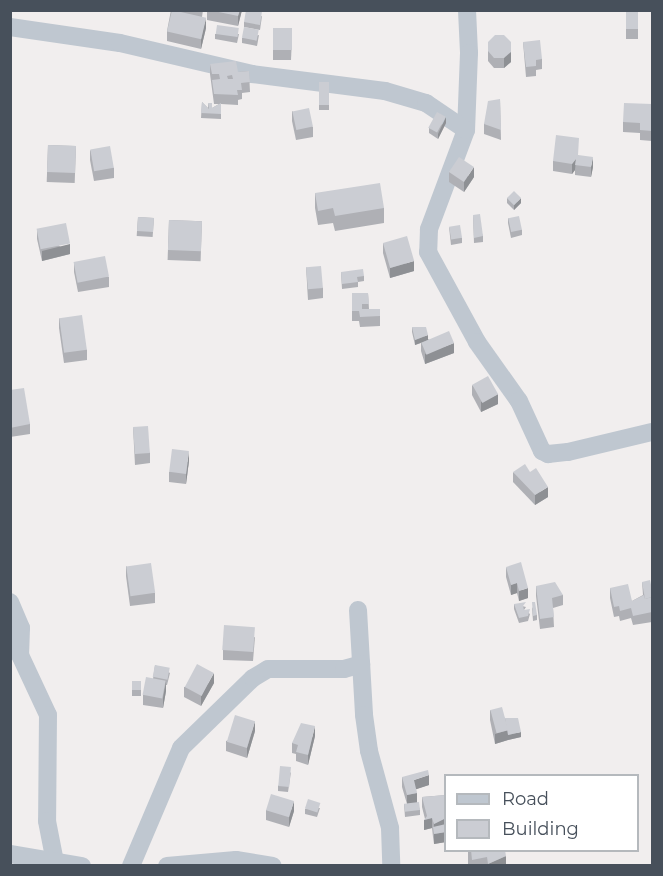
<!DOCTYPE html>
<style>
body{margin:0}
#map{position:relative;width:663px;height:876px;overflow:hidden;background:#f1eeee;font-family:Montserrat,sans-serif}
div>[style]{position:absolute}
.minor>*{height:18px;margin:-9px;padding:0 9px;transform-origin:9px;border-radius:9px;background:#bfc7d0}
.wall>*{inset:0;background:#afb0b5;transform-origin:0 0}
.shaded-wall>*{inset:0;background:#8e9094}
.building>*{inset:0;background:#cbcdd3;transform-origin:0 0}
span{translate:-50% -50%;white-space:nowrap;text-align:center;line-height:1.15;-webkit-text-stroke:6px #fff;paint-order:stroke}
.frame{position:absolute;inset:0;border:12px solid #47505b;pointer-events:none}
.legend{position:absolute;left:444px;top:774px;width:195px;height:78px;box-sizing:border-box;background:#fff;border:2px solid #b5b9bd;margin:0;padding:8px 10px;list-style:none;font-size:18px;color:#47505b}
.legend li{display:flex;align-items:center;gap:12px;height:30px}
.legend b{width:30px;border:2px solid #b5b9bd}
</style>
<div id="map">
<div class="minor">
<i style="left:467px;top:10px;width:43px;rotate:87.3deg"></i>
<i style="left:469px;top:53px;width:77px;rotate:92.2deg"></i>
<i style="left:466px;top:130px;width:106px;rotate:110.5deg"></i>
<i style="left:429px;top:229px;width:23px;rotate:92deg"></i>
<i style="left:428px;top:252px;width:102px;rotate:61.4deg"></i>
<i style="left:477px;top:342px;width:72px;rotate:54.6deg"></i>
<i style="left:519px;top:401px;width:55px;rotate:65.3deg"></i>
<i style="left:542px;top:451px;width:7px;rotate:27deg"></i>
<i style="left:548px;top:454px;width:20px;rotate:-6deg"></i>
<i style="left:568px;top:452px;width:86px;rotate:-13.4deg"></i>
<i style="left:10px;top:27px;width:111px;rotate:8.3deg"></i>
<i style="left:120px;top:43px;width:136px;rotate:13.2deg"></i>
<i style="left:252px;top:74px;width:134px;rotate:7.3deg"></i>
<i style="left:385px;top:91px;width:43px;rotate:16.3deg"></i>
<i style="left:426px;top:103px;width:48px;rotate:34deg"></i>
<i style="left:10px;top:602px;width:28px;rotate:67deg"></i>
<i style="left:21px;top:628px;width:27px;rotate:92deg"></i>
<i style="left:20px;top:655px;width:66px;rotate:65deg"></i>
<i style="left:48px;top:715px;width:106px;rotate:90.5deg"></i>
<i style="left:47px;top:821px;width:38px;rotate:79deg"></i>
<i style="left:358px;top:610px;width:105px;rotate:86.7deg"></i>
<i style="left:364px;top:715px;width:36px;rotate:82deg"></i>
<i style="left:369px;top:751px;width:80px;rotate:74.7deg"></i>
<i style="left:390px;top:828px;width:38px;rotate:88deg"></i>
<i style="left:10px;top:854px;width:73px;rotate:9.5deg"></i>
<i style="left:131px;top:866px;width:128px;rotate:-67deg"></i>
<i style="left:181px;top:748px;width:100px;rotate:-44.2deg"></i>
<i style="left:253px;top:678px;width:17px;rotate:-31deg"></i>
<i style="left:268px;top:669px;width:76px"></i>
<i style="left:344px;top:669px;width:18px;rotate:-16deg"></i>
<i style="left:167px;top:866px;width:69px;rotate:-5deg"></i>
<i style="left:236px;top:860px;width:37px;rotate:9deg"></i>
</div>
<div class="wall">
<i style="clip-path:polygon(171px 10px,203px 10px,202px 17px,206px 28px,201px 49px,167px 41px,167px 31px)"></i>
<i style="clip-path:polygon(207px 10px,242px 10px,238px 26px,207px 20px)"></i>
<i style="left:626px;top:10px;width:12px;height:29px"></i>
<i style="clip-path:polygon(262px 16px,260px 30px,244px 27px,244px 22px)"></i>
<i style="clip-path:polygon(273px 28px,292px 38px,291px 60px,273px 60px)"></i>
<i style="clip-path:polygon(215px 34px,239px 34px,237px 43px,215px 39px)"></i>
<i style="clip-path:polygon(259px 35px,257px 46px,242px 43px,242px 38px)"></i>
<i style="clip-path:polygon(488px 42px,511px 62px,504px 68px,494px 68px,488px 61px)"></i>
<i style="clip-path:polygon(523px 42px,542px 59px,542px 69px,536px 70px,536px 76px,526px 77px)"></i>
<i style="clip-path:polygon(210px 64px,238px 72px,249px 71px,250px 92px,242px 93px,242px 99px,238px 100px,238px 105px,221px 104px,221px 119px,201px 118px,202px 102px,208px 108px,208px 103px,212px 108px,219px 104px,214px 104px,210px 74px)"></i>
<i style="left:319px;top:82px;width:10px;height:28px"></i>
<i style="clip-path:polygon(500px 99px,501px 140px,484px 134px,484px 124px)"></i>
<i style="clip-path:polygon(652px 104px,652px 141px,640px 140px,640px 133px,623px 132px,623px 122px)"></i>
<i style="clip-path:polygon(292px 111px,313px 127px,313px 137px,296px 140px,292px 121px)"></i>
<i style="clip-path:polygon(446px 123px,438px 139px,429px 133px,429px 128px)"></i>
<i style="left:48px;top:145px;width:28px;height:37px;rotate:2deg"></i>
<i style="clip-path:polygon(90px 150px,114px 168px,114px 178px,94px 181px,90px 160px)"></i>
<i style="clip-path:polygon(578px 155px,593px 167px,591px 177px,575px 175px,575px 170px,572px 174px,553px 171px,553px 161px)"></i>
<i style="clip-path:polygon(449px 172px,474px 177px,464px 192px,449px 182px)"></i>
<i style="clip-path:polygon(315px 193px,384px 208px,384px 223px,335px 231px,333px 223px,318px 225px,315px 208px)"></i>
<i style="clip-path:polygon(507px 198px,521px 203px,514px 210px,507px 203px)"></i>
<i style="clip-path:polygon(473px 215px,483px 236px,483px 242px,474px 243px)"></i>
<i style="left:138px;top:217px;width:16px;height:19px;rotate:4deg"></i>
<i style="clip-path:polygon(508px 218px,522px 230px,522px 235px,511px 238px,508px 223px)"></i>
<i style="left:169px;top:220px;width:33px;height:40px;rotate:2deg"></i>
<i style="clip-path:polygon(449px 227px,462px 238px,462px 243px,451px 245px)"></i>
<i style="clip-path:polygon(37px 229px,70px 254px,42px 261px,37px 239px)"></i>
<i style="clip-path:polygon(383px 243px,414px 271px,390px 278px,383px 253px)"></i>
<i style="clip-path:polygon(74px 262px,109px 277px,109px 287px,78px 292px,74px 272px)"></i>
<i style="clip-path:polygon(306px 267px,323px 288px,323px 298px,308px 300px)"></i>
<i style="clip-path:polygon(341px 272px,364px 276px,364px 281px,358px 282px,358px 287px,342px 289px)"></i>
<i style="clip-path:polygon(352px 293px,368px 293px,369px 309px,380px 309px,380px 326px,360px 327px,359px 321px,352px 321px)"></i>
<i style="clip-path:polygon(59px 318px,87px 350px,87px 360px,64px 363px,59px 328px)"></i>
<i style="clip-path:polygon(412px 327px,428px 339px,454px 353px,425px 364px,421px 351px,421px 343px,415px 345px,412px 332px)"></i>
<i style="clip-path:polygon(472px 385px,498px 404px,481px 412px,472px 395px)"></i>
<i style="clip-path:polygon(10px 390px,30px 424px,30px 434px,10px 437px)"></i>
<i style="clip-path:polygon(133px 427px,150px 453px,150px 463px,135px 465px)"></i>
<i style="clip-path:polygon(189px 461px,186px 484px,169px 482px,169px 472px)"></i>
<i style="clip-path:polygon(513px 472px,548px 497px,535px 505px,513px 482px)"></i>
<i style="clip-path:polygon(126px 566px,155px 593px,155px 603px,130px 606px,126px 576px)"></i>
<i style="clip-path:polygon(506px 567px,528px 598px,519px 601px,517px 593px,511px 595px,506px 577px)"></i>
<i style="clip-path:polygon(642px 582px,652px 589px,652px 622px,633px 625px,631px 618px,620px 621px,619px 616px,614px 617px,610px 598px,610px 588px,632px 601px,643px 595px)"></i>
<i style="clip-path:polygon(536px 586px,563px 595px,563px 605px,553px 608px,554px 627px,540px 629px,536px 596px)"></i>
<i style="clip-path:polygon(514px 604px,526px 607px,524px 610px,530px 614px,528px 621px,519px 623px,514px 609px)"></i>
<i style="clip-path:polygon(532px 607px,537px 615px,537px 620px,533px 621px)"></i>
<i style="clip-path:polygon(255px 637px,253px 661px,223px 660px,223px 650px)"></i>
<i style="clip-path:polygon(155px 665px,170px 673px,167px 685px,166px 685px,166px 691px,163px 708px,143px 705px,143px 695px,153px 679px)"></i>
<i style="left:132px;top:681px;width:9px;height:15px"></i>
<i style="clip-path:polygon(214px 683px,201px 706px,184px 697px,184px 687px)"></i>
<i style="clip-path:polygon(490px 710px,505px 718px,521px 737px,508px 740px,508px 739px,508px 740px,495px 744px,490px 720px)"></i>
<i style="clip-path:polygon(255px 731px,247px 758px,226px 751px,226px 741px)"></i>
<i style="clip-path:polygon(315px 736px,308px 765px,296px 761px,296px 754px,292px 753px,292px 743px)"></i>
<i style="clip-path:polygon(291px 772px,288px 792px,278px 791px,278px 786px)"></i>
<i style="clip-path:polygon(402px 777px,429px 785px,416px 789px,417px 802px,420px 810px,420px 815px,405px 817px,404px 804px,407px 804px,402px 787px)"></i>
<i style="clip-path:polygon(446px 795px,446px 842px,434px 844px,433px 837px,432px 828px,424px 830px,425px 819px,422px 807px,422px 797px)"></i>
<i style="clip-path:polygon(320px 808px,317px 817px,305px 814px,305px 809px)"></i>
<i style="clip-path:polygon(266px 810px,294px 811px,289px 827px,266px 820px)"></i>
<i style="left:468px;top:850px;width:37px;height:16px"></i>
</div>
<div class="shaded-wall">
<i style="clip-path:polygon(240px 10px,242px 10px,238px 26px,238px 16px)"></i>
<i style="clip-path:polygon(206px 18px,206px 28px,201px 49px,201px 39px)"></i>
<i style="clip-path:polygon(511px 42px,511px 62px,504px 68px,504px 58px)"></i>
<i style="clip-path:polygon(446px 117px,446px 123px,438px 139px,438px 134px)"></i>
<i style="clip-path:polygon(593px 157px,593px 167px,591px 177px,591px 167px)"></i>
<i style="clip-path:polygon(576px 159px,575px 170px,572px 174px,572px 164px)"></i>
<i style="clip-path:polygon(474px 167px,474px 177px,464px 192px,464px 182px)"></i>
<i style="clip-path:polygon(521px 198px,521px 203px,514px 210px,514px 205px)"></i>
<i style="clip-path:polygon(70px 244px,70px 254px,42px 261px,42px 251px)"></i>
<i style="clip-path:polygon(414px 261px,414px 271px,390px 278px,390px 268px)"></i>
<i style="clip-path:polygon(428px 335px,428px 340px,415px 345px,415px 340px)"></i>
<i style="clip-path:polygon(454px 343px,454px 353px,425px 364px,425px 354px)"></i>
<i style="clip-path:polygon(498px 394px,498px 404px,481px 412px,481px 402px)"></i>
<i style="clip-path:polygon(189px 451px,189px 461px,186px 484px,186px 474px)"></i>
<i style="clip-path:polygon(548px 487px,548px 497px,535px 505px,535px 495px)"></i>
<i style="clip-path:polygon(517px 583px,517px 593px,511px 595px,511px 585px)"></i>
<i style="clip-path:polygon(528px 588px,528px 598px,519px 601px,519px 591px)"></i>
<i style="clip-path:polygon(214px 673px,214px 683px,201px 706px,201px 696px)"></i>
<i style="clip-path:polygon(166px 681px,166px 691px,163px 708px,163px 698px)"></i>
<i style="clip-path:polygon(255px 721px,255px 731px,247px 758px,247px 748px)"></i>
<i style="clip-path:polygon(315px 726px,315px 736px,308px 765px,308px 755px)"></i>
<i style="clip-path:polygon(508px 730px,508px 740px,495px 744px,495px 734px)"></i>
<i style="clip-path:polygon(521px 732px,521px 737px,508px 740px,508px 735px)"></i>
<i style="clip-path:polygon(429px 775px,429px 785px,414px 790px,414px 780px)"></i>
<i style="clip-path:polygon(417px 793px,417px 803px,407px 805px,407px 795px)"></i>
<i style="clip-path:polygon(294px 801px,294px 811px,289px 827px,289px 817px)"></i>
<i style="clip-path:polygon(432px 818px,432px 828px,424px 830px,424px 820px)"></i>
<i style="clip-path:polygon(444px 819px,444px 829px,434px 834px,434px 824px)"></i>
<i style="clip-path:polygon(446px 832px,446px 842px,434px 844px,434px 834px)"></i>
<i style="clip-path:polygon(506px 856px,506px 866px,488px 866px,488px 864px)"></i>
</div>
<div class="building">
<i style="left:172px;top:10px;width:35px;height:22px;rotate:13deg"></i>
<i style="clip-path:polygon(209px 10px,240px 10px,238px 16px)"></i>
<i style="clip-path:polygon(246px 10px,262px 11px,260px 25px,244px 22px)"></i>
<i style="left:626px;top:10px;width:12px;height:19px"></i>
<i style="left:217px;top:25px;width:22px;height:9px;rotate:8deg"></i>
<i style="left:244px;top:27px;width:15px;height:11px;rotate:11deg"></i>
<i style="left:273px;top:28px;width:19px;height:22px"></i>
<i style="clip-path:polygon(495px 35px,504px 35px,511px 42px,511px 52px,504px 58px,494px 58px,488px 51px,488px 42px)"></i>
<i style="clip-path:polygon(540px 40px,542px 59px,536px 60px,536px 66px,526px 67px,523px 42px)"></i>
<i style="clip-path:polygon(evenodd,236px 61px,238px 72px,249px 71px,250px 82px,241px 83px,242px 90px,237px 90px,238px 95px,214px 94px,212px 80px,220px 79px,219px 74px,212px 74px,210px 64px,236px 61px,232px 75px,233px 79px,228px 79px,227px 76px,232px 75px)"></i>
<i style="left:319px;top:82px;width:10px;height:23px"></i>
<i style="clip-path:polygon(500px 99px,501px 130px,484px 124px,488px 101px)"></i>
<i style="clip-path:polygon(202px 102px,209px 109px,208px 103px,212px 103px,212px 108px,221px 103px,221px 114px,201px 113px)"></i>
<i style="clip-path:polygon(624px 103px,652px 104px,652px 131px,640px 130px,640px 123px,623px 122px)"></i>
<i style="left:309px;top:108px;width:19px;height:17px;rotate:78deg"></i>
<i style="left:437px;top:112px;width:10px;height:18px;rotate:29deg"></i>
<i style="clip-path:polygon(556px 135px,579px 138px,578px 155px,593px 157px,591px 167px,575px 165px,576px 159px,572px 164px,553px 161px)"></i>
<i style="left:48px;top:145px;width:28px;height:27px;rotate:2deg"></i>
<i style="left:110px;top:146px;width:22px;height:20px;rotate:80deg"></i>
<i style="left:459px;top:157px;width:18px;height:18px;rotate:34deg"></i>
<i style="clip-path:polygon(380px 183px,384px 208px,335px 216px,333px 208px,318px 211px,315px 193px)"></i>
<i style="left:514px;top:191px;width:10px;height:10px;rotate:45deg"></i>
<i style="clip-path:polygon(480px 214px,483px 236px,474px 238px,473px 215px)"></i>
<i style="left:519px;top:216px;width:14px;height:11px;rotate:78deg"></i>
<i style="left:138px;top:217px;width:16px;height:14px;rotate:4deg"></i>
<i style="left:169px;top:220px;width:33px;height:30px;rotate:2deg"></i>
<i style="left:66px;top:223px;width:21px;height:30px;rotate:79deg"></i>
<i style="left:460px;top:225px;width:13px;height:11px;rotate:81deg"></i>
<i style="left:407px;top:236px;width:26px;height:25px;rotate:74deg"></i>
<i style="left:105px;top:256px;width:21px;height:32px;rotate:79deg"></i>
<i style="left:321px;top:266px;width:22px;height:15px;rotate:85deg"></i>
<i style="clip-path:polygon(363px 269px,364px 276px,357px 277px,358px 282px,342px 284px,341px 272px)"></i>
<i style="clip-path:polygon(352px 293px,368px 293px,369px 304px,362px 304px,362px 309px,380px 309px,380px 316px,360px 317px,359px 311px,352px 311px)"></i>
<i style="left:82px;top:315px;width:35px;height:23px;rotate:82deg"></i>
<i style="clip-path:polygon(412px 327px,426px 327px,428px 335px,415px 340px)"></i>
<i style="left:449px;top:331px;width:13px;height:30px;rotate:67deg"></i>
<i style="left:488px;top:376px;width:21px;height:18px;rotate:61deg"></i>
<i style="clip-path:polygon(24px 388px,30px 424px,10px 428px,10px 390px)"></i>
<i style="left:148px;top:426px;width:27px;height:15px;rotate:86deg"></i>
<i style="left:172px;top:449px;width:17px;height:23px;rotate:7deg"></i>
<i style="clip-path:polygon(525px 464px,530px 472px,536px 468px,548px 487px,535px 495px,513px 472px)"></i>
<i style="clip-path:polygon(521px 562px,528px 588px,519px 591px,517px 583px,511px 585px,506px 567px)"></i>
<i style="left:151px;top:563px;width:30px;height:25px;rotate:82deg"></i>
<i style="clip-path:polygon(650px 580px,652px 589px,652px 597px,645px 599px,642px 582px)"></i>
<i style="clip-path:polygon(555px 582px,563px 595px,552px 598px,554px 617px,540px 619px,536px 586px)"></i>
<i style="clip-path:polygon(628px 584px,632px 601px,644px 595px,645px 599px,652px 597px,652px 612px,633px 616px,631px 608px,620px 611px,619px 606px,614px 607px,610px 588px)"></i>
<i style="clip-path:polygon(526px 602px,523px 606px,524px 610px,530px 609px,528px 616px,519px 618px,514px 604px)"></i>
<i style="clip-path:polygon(532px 602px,535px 602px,537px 615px,533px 616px)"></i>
<i style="left:224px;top:625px;width:31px;height:25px;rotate:4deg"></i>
<i style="left:197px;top:664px;width:19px;height:26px;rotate:28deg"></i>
<i style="left:155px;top:665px;width:15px;height:12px;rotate:11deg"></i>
<i style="left:146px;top:677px;width:20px;height:18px;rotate:11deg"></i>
<i style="left:132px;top:681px;width:9px;height:9px"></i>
<i style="left:502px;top:707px;width:24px;height:12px;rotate:75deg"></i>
<i style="left:235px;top:715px;width:21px;height:28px;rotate:17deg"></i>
<i style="clip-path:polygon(505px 718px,518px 718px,521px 732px,508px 735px)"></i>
<i style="clip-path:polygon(301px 723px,315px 726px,308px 755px,296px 752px,298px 745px,292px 743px)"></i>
<i style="left:280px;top:766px;width:11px;height:20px;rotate:5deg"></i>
<i style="clip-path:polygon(428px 770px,429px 775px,414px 780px,417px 793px,407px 795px,402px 777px)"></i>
<i style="left:271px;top:794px;width:24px;height:17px;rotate:17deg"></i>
<i style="clip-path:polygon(446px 795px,446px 824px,444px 819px,434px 824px,432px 818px,424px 820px,427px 816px,422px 797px)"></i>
<i style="left:308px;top:799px;width:13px;height:10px;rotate:18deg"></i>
<i style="left:419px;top:802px;width:8px;height:15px;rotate:83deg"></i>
<i style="clip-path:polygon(446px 824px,446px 832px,434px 834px,433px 827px)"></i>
<i style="clip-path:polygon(471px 850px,505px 850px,506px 856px,488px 864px,487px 857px,472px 860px)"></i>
</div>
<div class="frame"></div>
<ul class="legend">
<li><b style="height:8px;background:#bfc7d0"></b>Road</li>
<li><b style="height:16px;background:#cbcdd3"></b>Building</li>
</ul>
</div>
